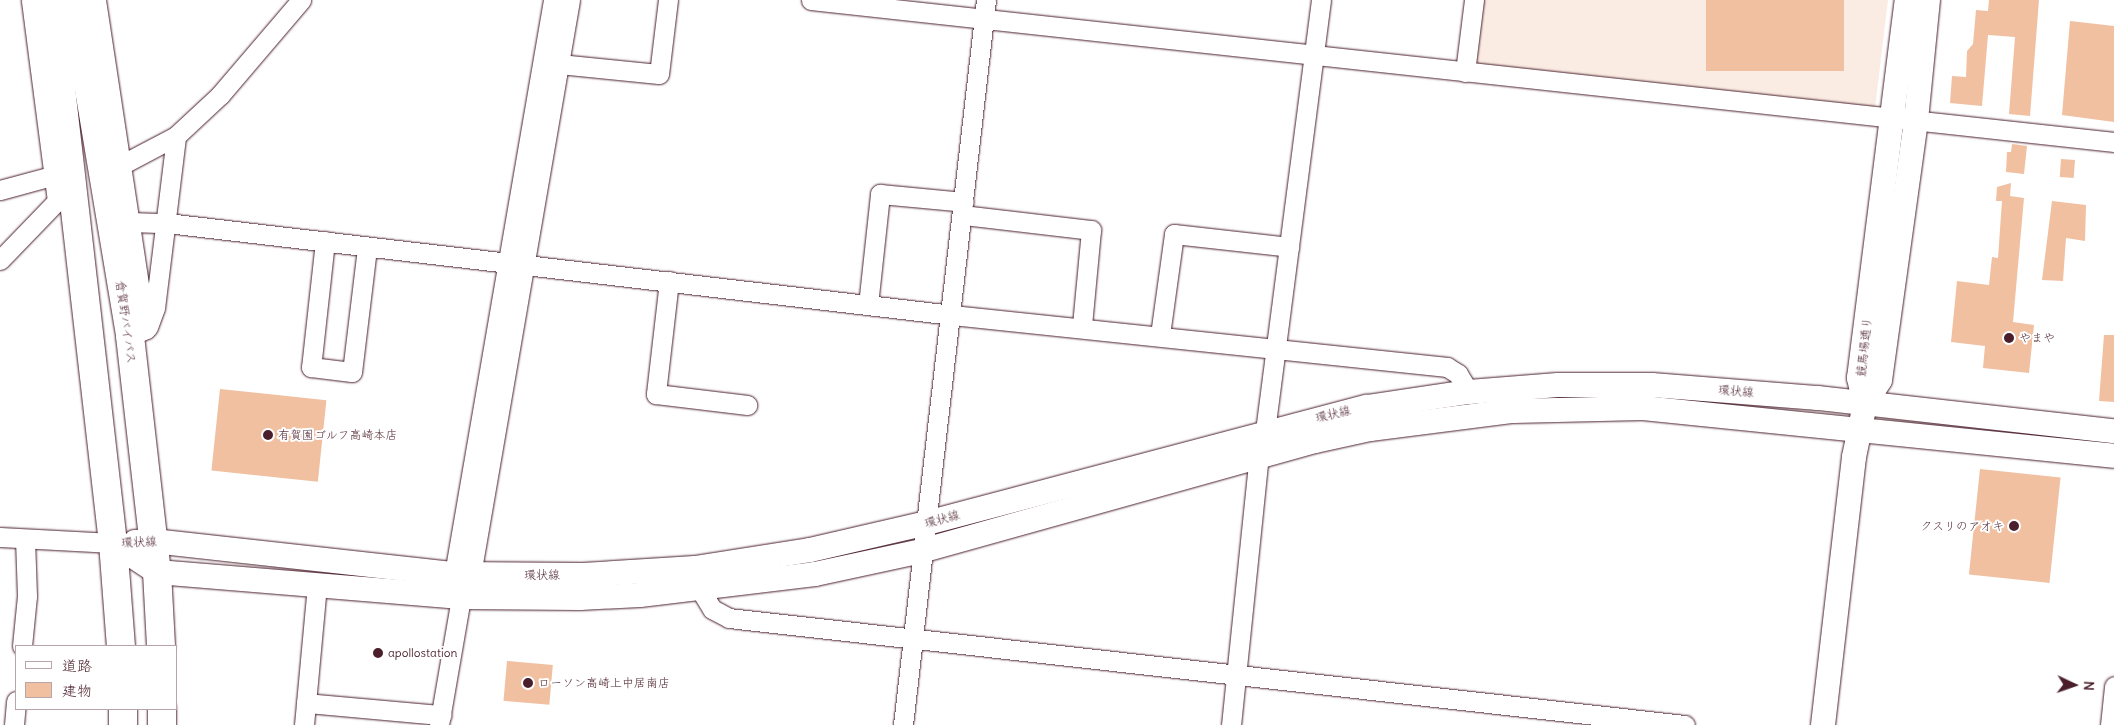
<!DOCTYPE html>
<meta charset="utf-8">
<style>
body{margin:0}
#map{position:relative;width:2114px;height:725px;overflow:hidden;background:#fff;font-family:Delius,"Klee One",sans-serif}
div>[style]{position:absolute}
.built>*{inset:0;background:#faece3}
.building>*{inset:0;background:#f0c0a1;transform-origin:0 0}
.roads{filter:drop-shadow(0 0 1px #4a1f2b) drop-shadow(0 0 1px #4a1f2b)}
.minor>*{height:19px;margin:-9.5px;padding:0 9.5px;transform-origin:9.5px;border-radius:9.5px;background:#fff}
.tertiary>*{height:24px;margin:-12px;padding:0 12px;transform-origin:12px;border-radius:12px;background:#fff}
.trunk>*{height:28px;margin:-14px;padding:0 14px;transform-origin:14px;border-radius:14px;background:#fff}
.dots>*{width:14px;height:14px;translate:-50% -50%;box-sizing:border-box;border:2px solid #fff;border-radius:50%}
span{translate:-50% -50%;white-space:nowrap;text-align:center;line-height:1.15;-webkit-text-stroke:4px #fff;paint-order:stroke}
.street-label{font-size:12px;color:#4a1f2b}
.poi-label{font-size:12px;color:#4a1f2b}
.left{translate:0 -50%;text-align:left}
.right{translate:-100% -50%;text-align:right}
.legend{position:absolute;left:15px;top:645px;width:162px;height:65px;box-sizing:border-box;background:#fff;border:1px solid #b7a5aa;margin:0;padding:6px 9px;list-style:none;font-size:15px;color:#4a1f2b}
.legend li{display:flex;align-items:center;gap:10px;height:25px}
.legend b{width:25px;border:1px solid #b7a5aa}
.north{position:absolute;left:2049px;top:660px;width:50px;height:50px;-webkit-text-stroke:4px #fff;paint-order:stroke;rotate:93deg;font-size:14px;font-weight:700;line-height:20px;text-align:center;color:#4a1f2b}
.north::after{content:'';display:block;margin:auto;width:18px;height:22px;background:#4a1f2b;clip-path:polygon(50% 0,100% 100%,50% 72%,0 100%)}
</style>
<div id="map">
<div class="built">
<i style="clip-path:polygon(1479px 0,1888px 0,1875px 108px,1471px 66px)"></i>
</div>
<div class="building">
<i style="left:1706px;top:0;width:138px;height:71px"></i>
<i style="clip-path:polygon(1989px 0,2039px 0,2030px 116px,2009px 114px,2015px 37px,1988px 35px,1982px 106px,1950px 103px,1952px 76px,1966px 77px,1967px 51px,1973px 44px,1976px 10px,1988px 11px)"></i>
<i style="clip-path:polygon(2070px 21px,2114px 26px,2114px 122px,2062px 115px)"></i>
<i style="clip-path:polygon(2012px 144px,2027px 146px,2024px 174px,2006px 172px,2007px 152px,2011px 152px)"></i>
<i style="left:2061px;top:159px;width:14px;height:18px;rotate:4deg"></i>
<i style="clip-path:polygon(2011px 183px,2010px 196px,2024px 198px,2013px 322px,2034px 325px,2029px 373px,1983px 368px,1985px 346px,1951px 342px,1957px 281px,1989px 285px,1992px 257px,1998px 258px,2002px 201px,1996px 201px,1997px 187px)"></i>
<i style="clip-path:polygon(2052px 201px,2086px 205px,2085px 241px,2066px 238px,2063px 281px,2042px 280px)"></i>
<i style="clip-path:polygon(2104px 335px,2114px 335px,2114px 402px,2099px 401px)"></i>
<i style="left:220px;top:389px;width:107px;height:82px;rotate:6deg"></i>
<i style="left:1980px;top:469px;width:81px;height:106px;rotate:6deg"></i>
<i style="left:507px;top:661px;width:46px;height:40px;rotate:5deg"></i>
</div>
<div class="roads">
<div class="minor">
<i style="left:96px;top:0;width:333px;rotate:81.4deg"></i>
<i style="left:146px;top:329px;width:17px;rotate:156deg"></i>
<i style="left:811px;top:0;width:1311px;rotate:6.22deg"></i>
<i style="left:559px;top:64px;width:100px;rotate:5.7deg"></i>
<i style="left:659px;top:74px;width:75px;rotate:-83.1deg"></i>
<i style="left:1465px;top:72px;width:73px;rotate:-82.9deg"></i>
<i style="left:121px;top:165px;width:62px;rotate:-27.8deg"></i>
<i style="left:176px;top:136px;width:60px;rotate:-43deg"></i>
<i style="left:220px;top:95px;width:125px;rotate:-49.5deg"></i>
<i style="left:0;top:190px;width:54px;rotate:-15.1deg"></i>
<i style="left:963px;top:215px;width:129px;rotate:6.7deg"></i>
<i style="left:1091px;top:230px;width:96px;rotate:95.4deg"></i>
<i style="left:129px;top:222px;width:38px;rotate:2deg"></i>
<i style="left:167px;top:223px;width:790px;rotate:6.68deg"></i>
<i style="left:952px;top:315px;width:498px;rotate:6deg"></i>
<i style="left:1447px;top:367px;width:13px;rotate:32deg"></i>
<i style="left:1458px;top:374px;width:21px;rotate:59deg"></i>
<i style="left:325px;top:241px;width:127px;rotate:96.3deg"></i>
<i style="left:311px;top:367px;width:41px;rotate:7deg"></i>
<i style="left:352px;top:372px;width:125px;rotate:-83.1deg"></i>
<i style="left:0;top:260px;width:82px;rotate:-46deg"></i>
<i style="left:57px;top:201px;width:203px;rotate:-97.4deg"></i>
<i style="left:669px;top:281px;width:114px;rotate:96.6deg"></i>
<i style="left:656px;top:394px;width:92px;rotate:6.9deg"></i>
<i style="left:868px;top:305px;width:112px;rotate:-83.8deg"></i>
<i style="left:880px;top:194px;width:84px;rotate:5.4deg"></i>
<i style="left:148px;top:327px;width:20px;rotate:-70deg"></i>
<i style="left:155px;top:308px;width:173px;rotate:-83deg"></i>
<i style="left:1160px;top:335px;width:102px;rotate:-82.1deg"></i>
<i style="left:1174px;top:234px;width:116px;rotate:6.4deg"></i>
<i style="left:1265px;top:431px;width:435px;rotate:-82.6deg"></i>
<i style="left:0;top:537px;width:113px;rotate:3deg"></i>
<i style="left:454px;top:574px;width:582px;rotate:-80.21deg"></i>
<i style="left:471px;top:575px;width:583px;rotate:-80.23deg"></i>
<i style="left:700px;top:589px;width:23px;rotate:59deg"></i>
<i style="left:712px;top:609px;width:19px;rotate:28deg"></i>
<i style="left:729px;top:618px;width:962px;rotate:6.39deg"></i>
<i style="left:22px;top:646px;width:50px;rotate:-84.3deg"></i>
<i style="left:27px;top:596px;width:56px;rotate:-92deg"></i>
<i style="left:306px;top:703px;width:136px;rotate:5.1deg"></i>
<i style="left:14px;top:725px;width:24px;rotate:-85deg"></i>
<i style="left:304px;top:725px;width:141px;rotate:-84.7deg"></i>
<i style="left:439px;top:725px;width:130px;rotate:-80.2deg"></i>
<i style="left:903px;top:725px;width:730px;rotate:-83.47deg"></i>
<i style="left:1231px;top:725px;width:271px;rotate:-84.1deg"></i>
<i style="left:2110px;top:725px;width:39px;rotate:-84deg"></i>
</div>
<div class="tertiary">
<i style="left:1865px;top:404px;width:27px;rotate:-103deg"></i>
<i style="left:1859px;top:378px;width:381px;rotate:-82.8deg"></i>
<i style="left:135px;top:542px;width:18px;rotate:-3deg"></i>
<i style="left:153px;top:541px;width:303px;rotate:6.3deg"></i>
<i style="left:454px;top:574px;width:129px;rotate:0.4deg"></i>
<i style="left:583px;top:575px;width:112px;rotate:-3.6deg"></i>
<i style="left:695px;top:568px;width:116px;rotate:-8.9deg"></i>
<i style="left:810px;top:550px;width:116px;rotate:-13deg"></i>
<i style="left:923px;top:524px;width:459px;rotate:-14.8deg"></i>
<i style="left:1367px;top:407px;width:103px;rotate:-8.4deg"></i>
<i style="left:1469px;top:392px;width:89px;rotate:-4.5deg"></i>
<i style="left:1558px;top:385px;width:94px"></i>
<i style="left:1652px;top:385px;width:167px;rotate:4.5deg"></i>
<i style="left:1818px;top:398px;width:298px;rotate:6.4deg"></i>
<i style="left:113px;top:543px;width:53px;rotate:33.4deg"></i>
<i style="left:157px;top:572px;width:305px;rotate:4.7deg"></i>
<i style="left:461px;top:597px;width:119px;rotate:0.5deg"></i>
<i style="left:580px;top:598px;width:60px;rotate:-2.9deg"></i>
<i style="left:640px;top:595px;width:176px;rotate:-6.8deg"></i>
<i style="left:815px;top:574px;width:108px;rotate:-12.2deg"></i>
<i style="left:921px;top:551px;width:409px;rotate:-15.6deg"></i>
<i style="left:1315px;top:441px;width:56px;rotate:-12.3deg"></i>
<i style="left:1370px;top:429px;width:144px;rotate:-7.2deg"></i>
<i style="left:1513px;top:411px;width:130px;rotate:-1.3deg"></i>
<i style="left:1643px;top:408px;width:473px;rotate:5.8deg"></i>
<i style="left:1823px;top:725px;width:270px;rotate:-83.4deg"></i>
<i style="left:1854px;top:457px;width:54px;rotate:-78.3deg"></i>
<i style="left:1865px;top:404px;width:28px;rotate:-58deg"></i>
<i style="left:1880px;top:380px;width:262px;rotate:-82.1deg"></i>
<i style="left:1916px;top:120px;width:121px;rotate:-84.3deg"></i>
</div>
<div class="trunk">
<i style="left:51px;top:0;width:547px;rotate:83.49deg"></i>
<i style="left:113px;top:543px;width:103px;rotate:85.6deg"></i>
<i style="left:74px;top:0;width:341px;rotate:80.5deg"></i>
<i style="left:130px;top:336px;width:238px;rotate:83.5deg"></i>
<i style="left:157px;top:572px;width:74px;rotate:86.9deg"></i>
<i style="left:123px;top:725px;width:16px;rotate:-90deg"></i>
<i style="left:162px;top:725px;width:16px;rotate:-90deg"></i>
</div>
</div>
<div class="dots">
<i style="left:2009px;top:338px;background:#4a1f2b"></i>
<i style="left:268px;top:435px;background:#4a1f2b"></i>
<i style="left:2014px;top:526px;background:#4a1f2b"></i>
<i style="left:378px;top:653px;background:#4a1f2b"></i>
<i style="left:528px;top:683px;background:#4a1f2b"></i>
</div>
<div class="street-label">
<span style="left:126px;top:322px;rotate:82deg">倉賀野バイパス</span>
<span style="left:1864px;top:347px;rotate:-84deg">競馬場通り</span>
<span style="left:1736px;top:391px;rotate:5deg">環状線</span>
<span style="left:1333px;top:414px;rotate:-13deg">環状線</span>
<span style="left:942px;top:519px;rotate:-15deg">環状線</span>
<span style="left:139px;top:542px;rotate:-2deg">環状線</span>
<span style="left:542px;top:575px">環状線</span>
</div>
<div class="poi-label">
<span class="left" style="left:2019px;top:338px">やまや</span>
<span class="left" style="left:278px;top:435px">有賀園ゴルフ高崎本店</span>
<span class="right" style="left:2004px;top:526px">クスリのアオキ</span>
<span class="left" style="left:388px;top:653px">apollostation</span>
<span class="left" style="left:538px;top:683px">ローソン高崎上中居南店</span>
</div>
<ul class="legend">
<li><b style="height:6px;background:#fff"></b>道路</li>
<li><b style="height:14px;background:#f0c0a1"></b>建物</li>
</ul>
<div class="north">N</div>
</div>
